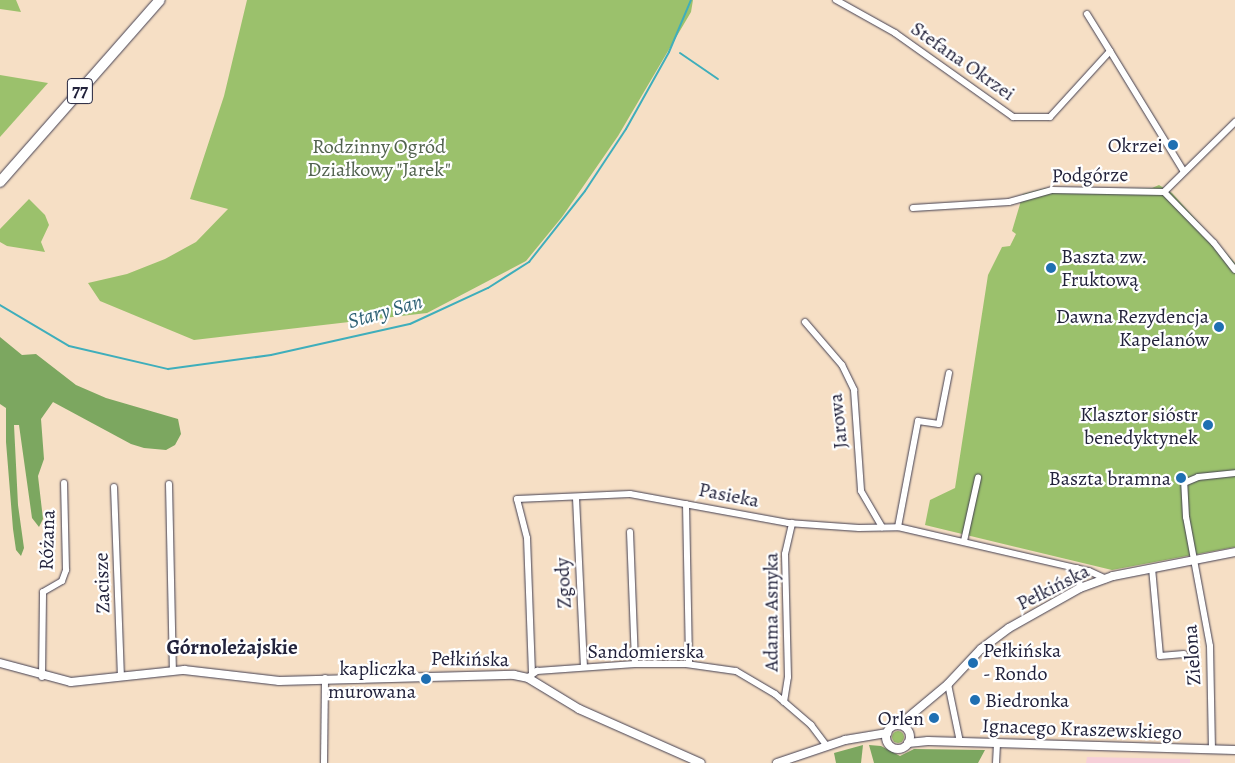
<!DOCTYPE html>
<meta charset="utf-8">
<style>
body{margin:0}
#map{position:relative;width:1235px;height:763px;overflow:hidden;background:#f6dfc5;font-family:Alegreya,serif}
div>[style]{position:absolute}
.built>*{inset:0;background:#f6cfd8}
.green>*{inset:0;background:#9bc16c}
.round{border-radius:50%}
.forest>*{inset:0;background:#7ca760}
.stream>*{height:2px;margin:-1px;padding:0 1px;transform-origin:1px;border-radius:1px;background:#3faebb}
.roads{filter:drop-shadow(0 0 1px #423e50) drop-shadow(0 0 1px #423e50)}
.minor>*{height:6px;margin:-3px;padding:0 3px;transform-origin:3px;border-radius:3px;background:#fff}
.tertiary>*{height:8px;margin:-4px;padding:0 4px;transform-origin:4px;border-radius:4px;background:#fff}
.tertiary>.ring{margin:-4px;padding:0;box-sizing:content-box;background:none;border:8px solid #fff;border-radius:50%}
.primary>*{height:10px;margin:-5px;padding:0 5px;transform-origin:5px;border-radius:5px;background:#fff}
.dots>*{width:14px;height:14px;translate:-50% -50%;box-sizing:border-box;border:2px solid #fff;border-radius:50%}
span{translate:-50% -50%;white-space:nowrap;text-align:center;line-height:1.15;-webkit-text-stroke:4.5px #fff;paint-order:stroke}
.shield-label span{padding:1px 4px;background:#fff;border:1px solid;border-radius:4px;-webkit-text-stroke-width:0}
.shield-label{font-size:19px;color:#22223b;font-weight:700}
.street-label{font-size:20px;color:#22223b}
.poi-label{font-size:20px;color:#22223b}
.right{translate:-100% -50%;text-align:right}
.left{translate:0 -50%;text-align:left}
.park-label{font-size:20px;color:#52624f}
.water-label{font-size:21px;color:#2f6175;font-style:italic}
.neighbourhood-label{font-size:21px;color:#22223b;font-weight:700}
</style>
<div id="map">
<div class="built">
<i style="clip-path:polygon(1087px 757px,1190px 759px,1190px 763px,1086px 763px)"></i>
</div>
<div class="green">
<i style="clip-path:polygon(0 0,16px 0,21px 12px,0 9px)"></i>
<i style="clip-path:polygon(247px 0,693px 0,691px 12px,618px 136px,562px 217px,526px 261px,427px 313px,194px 340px,100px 301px,88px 283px,127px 274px,165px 259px,196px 242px,228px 209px,190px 199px,224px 96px)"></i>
<i style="clip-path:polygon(0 75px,48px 83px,0 137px)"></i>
<i style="clip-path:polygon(1159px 185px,1172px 193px,1235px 263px,1235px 547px,1112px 570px,925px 525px,930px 500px,955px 488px,988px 275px,1002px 247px,1010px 246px,1016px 234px,1012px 231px,1023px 194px,1046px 188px,1152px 188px)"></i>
<i style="clip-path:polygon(29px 199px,45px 215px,49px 225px,41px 242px,45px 252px,7px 246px,0 242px,0 229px)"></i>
<i class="round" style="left:892px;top:731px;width:12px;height:12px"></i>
</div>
<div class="forest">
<i style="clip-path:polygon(0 337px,22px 355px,36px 354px,76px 385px,106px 398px,178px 419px,181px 434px,175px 445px,166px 450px,144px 448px,131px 444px,53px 402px,41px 419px,44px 459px,38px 476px,43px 519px,39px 527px,32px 518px,19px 425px,14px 425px,18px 505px,24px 548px,21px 556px,16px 550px,13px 529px,6px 442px,6px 408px,0 404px)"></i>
<i style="clip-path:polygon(863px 745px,861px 763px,836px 763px,834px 753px)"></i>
<i style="clip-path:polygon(869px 745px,881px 746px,900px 756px,914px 749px,985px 750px,978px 763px,874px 763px)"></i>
</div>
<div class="stream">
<i style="left:680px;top:53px;width:46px;rotate:34.4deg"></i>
<i style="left:0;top:305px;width:80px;rotate:30.7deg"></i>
<i style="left:69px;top:346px;width:102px;rotate:13.1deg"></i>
<i style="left:168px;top:369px;width:104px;rotate:-7.7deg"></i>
<i style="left:271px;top:355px;width:142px;rotate:-12.6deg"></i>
<i style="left:410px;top:324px;width:86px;rotate:-24.8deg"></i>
<i style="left:488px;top:288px;width:49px;rotate:-32.4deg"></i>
<i style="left:529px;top:262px;width:90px;rotate:-51.7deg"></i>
<i style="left:585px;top:191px;width:74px;rotate:-56.5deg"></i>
<i style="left:626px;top:129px;width:88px;rotate:-60.8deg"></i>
<i style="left:669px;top:52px;width:56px;rotate:-67.1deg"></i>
</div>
<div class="roads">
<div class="minor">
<i style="left:836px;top:0;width:68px;rotate:29.2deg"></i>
<i style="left:895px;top:33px;width:145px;rotate:35.4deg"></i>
<i style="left:1013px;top:117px;width:37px"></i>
<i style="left:1050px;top:117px;width:89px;rotate:-47.7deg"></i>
<i style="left:1110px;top:51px;width:140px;rotate:58.5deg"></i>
<i style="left:1087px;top:14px;width:44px;rotate:58.1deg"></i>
<i style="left:1164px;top:192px;width:100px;rotate:-44.6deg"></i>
<i style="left:913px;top:208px;width:96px;rotate:-3.6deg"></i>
<i style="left:1009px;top:202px;width:45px;rotate:-15.6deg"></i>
<i style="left:1052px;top:190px;width:112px;rotate:1deg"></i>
<i style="left:1164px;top:192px;width:71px;rotate:45.6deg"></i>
<i style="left:1214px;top:243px;width:34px;rotate:52deg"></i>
<i style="left:805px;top:322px;width:57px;rotate:49.3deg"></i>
<i style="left:842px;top:365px;width:28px;rotate:64deg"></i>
<i style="left:854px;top:390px;width:101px;rotate:86deg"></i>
<i style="left:861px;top:491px;width:42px;rotate:59.7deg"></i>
<i style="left:169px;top:484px;width:186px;rotate:88.8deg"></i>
<i style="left:114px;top:487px;width:190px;rotate:87.9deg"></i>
<i style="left:576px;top:498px;width:169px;rotate:87.3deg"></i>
<i style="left:686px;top:504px;width:160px;rotate:88.9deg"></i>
<i style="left:898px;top:527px;width:108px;rotate:-79.3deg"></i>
<i style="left:918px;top:421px;width:21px;rotate:8deg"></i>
<i style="left:939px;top:424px;width:52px;rotate:-78.9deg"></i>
<i style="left:630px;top:532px;width:132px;rotate:87.8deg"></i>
<i style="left:964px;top:541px;width:65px;rotate:-77.5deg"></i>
<i style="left:1077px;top:568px;width:20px;rotate:81deg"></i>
<i style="left:1152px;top:568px;width:88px;rotate:84.8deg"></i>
<i style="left:1160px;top:656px;width:24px;rotate:-5deg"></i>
<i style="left:532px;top:674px;width:136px;rotate:-92.1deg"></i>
<i style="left:527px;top:538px;width:40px;rotate:-104.4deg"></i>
<i style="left:517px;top:499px;width:113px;rotate:-2.5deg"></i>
<i style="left:630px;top:494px;width:161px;rotate:10.4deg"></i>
<i style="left:788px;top:523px;width:71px;rotate:4deg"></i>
<i style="left:859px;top:528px;width:39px;rotate:-1deg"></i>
<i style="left:898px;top:527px;width:196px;rotate:13deg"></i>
<i style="left:1089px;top:571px;width:19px;rotate:25deg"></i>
<i style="left:530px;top:676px;width:9px;rotate:-36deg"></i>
<i style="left:537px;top:671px;width:98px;rotate:-4.1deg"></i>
<i style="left:635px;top:664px;width:51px"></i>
<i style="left:686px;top:664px;width:50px;rotate:8deg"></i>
<i style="left:736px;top:671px;width:45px;rotate:30.5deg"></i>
<i style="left:775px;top:694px;width:48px;rotate:40.7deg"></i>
<i style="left:811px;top:725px;width:26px;rotate:53deg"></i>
<i style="left:42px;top:677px;width:85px;rotate:-89.3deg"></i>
<i style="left:43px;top:592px;width:22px;rotate:-30deg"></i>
<i style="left:62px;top:581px;width:12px;rotate:-70deg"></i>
<i style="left:66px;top:570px;width:87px;rotate:-91.3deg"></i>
<i style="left:948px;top:684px;width:59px;rotate:78.3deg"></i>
<i style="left:784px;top:702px;width:25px;rotate:-81deg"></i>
<i style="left:788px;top:677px;width:123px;rotate:-91.4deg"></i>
<i style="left:785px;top:554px;width:32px;rotate:-77deg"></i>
<i style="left:1212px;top:750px;width:104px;rotate:-91.1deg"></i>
<i style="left:1210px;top:646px;width:131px;rotate:-100.5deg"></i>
<i style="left:1186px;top:517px;width:34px;rotate:-93deg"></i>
<i style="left:1184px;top:483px;width:15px;rotate:-23deg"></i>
<i style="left:1198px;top:477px;width:37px;rotate:-6deg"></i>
<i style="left:324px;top:763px;width:85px;rotate:-89.3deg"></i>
<i style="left:996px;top:763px;width:20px;rotate:-87deg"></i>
</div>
<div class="tertiary">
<i style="left:0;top:663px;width:73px;rotate:15deg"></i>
<i style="left:71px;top:682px;width:114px;rotate:-6.1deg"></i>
<i style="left:184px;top:670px;width:96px;rotate:6.6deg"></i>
<i style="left:279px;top:681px;width:235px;rotate:-1.5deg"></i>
<i style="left:514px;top:675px;width:14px;rotate:12deg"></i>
<i style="left:528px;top:678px;width:60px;rotate:31.3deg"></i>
<i style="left:579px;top:709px;width:133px;rotate:23.9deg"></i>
<i style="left:899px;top:725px;width:64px;rotate:-39.9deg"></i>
<i style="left:948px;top:684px;width:48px;rotate:-46.7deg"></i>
<i style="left:981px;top:649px;width:35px;rotate:-37deg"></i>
<i style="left:1009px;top:628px;width:81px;rotate:-29.4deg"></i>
<i style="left:1080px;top:588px;width:35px;rotate:-20deg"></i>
<i style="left:1113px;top:576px;width:124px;rotate:-11.1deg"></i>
<i class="ring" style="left:886px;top:725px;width:16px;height:16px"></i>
<i style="left:908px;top:743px;width:20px;rotate:-6deg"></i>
<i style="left:928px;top:741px;width:307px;rotate:1.7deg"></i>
<i style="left:777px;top:763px;width:72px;rotate:-18.7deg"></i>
<i style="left:845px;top:740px;width:43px;rotate:-9.5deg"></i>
</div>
<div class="primary">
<i style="left:0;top:182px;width:242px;rotate:-48.7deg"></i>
</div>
</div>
<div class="dots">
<i style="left:1173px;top:145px;background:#1f6fb2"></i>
<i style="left:1051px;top:268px;background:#1f6fb2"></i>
<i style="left:1219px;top:327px;background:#1f6fb2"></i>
<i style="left:1208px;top:425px;background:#1f6fb2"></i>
<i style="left:1181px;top:478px;background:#1f6fb2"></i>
<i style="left:973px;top:663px;background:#1f6fb2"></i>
<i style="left:426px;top:679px;background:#1f6fb2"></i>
<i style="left:975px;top:700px;background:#1f6fb2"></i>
<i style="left:934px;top:718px;background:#1f6fb2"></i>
</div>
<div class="shield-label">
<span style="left:80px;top:91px">77</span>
</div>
<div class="street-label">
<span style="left:963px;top:61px;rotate:35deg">Stefana Okrzei</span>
<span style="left:1090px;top:175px;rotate:-1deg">Podgórze</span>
<span style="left:838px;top:421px;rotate:-96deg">Jarowa</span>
<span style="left:729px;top:495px;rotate:11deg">Pasieka</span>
<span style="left:47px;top:540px;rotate:-88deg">Różana</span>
<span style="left:102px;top:583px;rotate:-92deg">Zacisze</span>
<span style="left:563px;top:583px;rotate:-93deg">Zgody</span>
<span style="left:1053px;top:587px;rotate:-27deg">Pełkińska</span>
<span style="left:771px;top:612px;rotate:-90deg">Adama Asnyka</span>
<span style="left:646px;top:651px">Sandomierska</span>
<span style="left:1192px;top:655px;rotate:-94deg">Zielona</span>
<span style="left:470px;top:659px;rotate:1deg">Pełkińska</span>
<span style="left:1082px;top:729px;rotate:2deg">Ignacego Kraszewskiego</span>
</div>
<div class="poi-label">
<span class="right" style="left:1163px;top:145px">Okrzei</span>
<span class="left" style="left:1061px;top:268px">Baszta zw.<br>Fruktową</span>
<span class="right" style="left:1209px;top:328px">Dawna Rezydencja<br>Kapelanów</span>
<span class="right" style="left:1198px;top:426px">Klasztor sióstr<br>benedyktynek</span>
<span class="right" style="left:1171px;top:478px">Baszta bramna</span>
<span class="left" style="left:983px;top:662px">Pełkińska<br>- Rondo</span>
<span class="right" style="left:416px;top:680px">kapliczka<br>murowana</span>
<span class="left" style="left:985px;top:700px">Biedronka</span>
<span class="right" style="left:924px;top:718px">Orlen</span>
</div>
<div class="park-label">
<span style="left:379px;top:158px">Rodzinny Ogród<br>Działkowy "Jarek"</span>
</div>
<div class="water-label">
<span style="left:385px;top:311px;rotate:-16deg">Stary San</span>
</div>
<div class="neighbourhood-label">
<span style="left:232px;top:647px">Górnoleżajskie</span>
</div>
</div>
